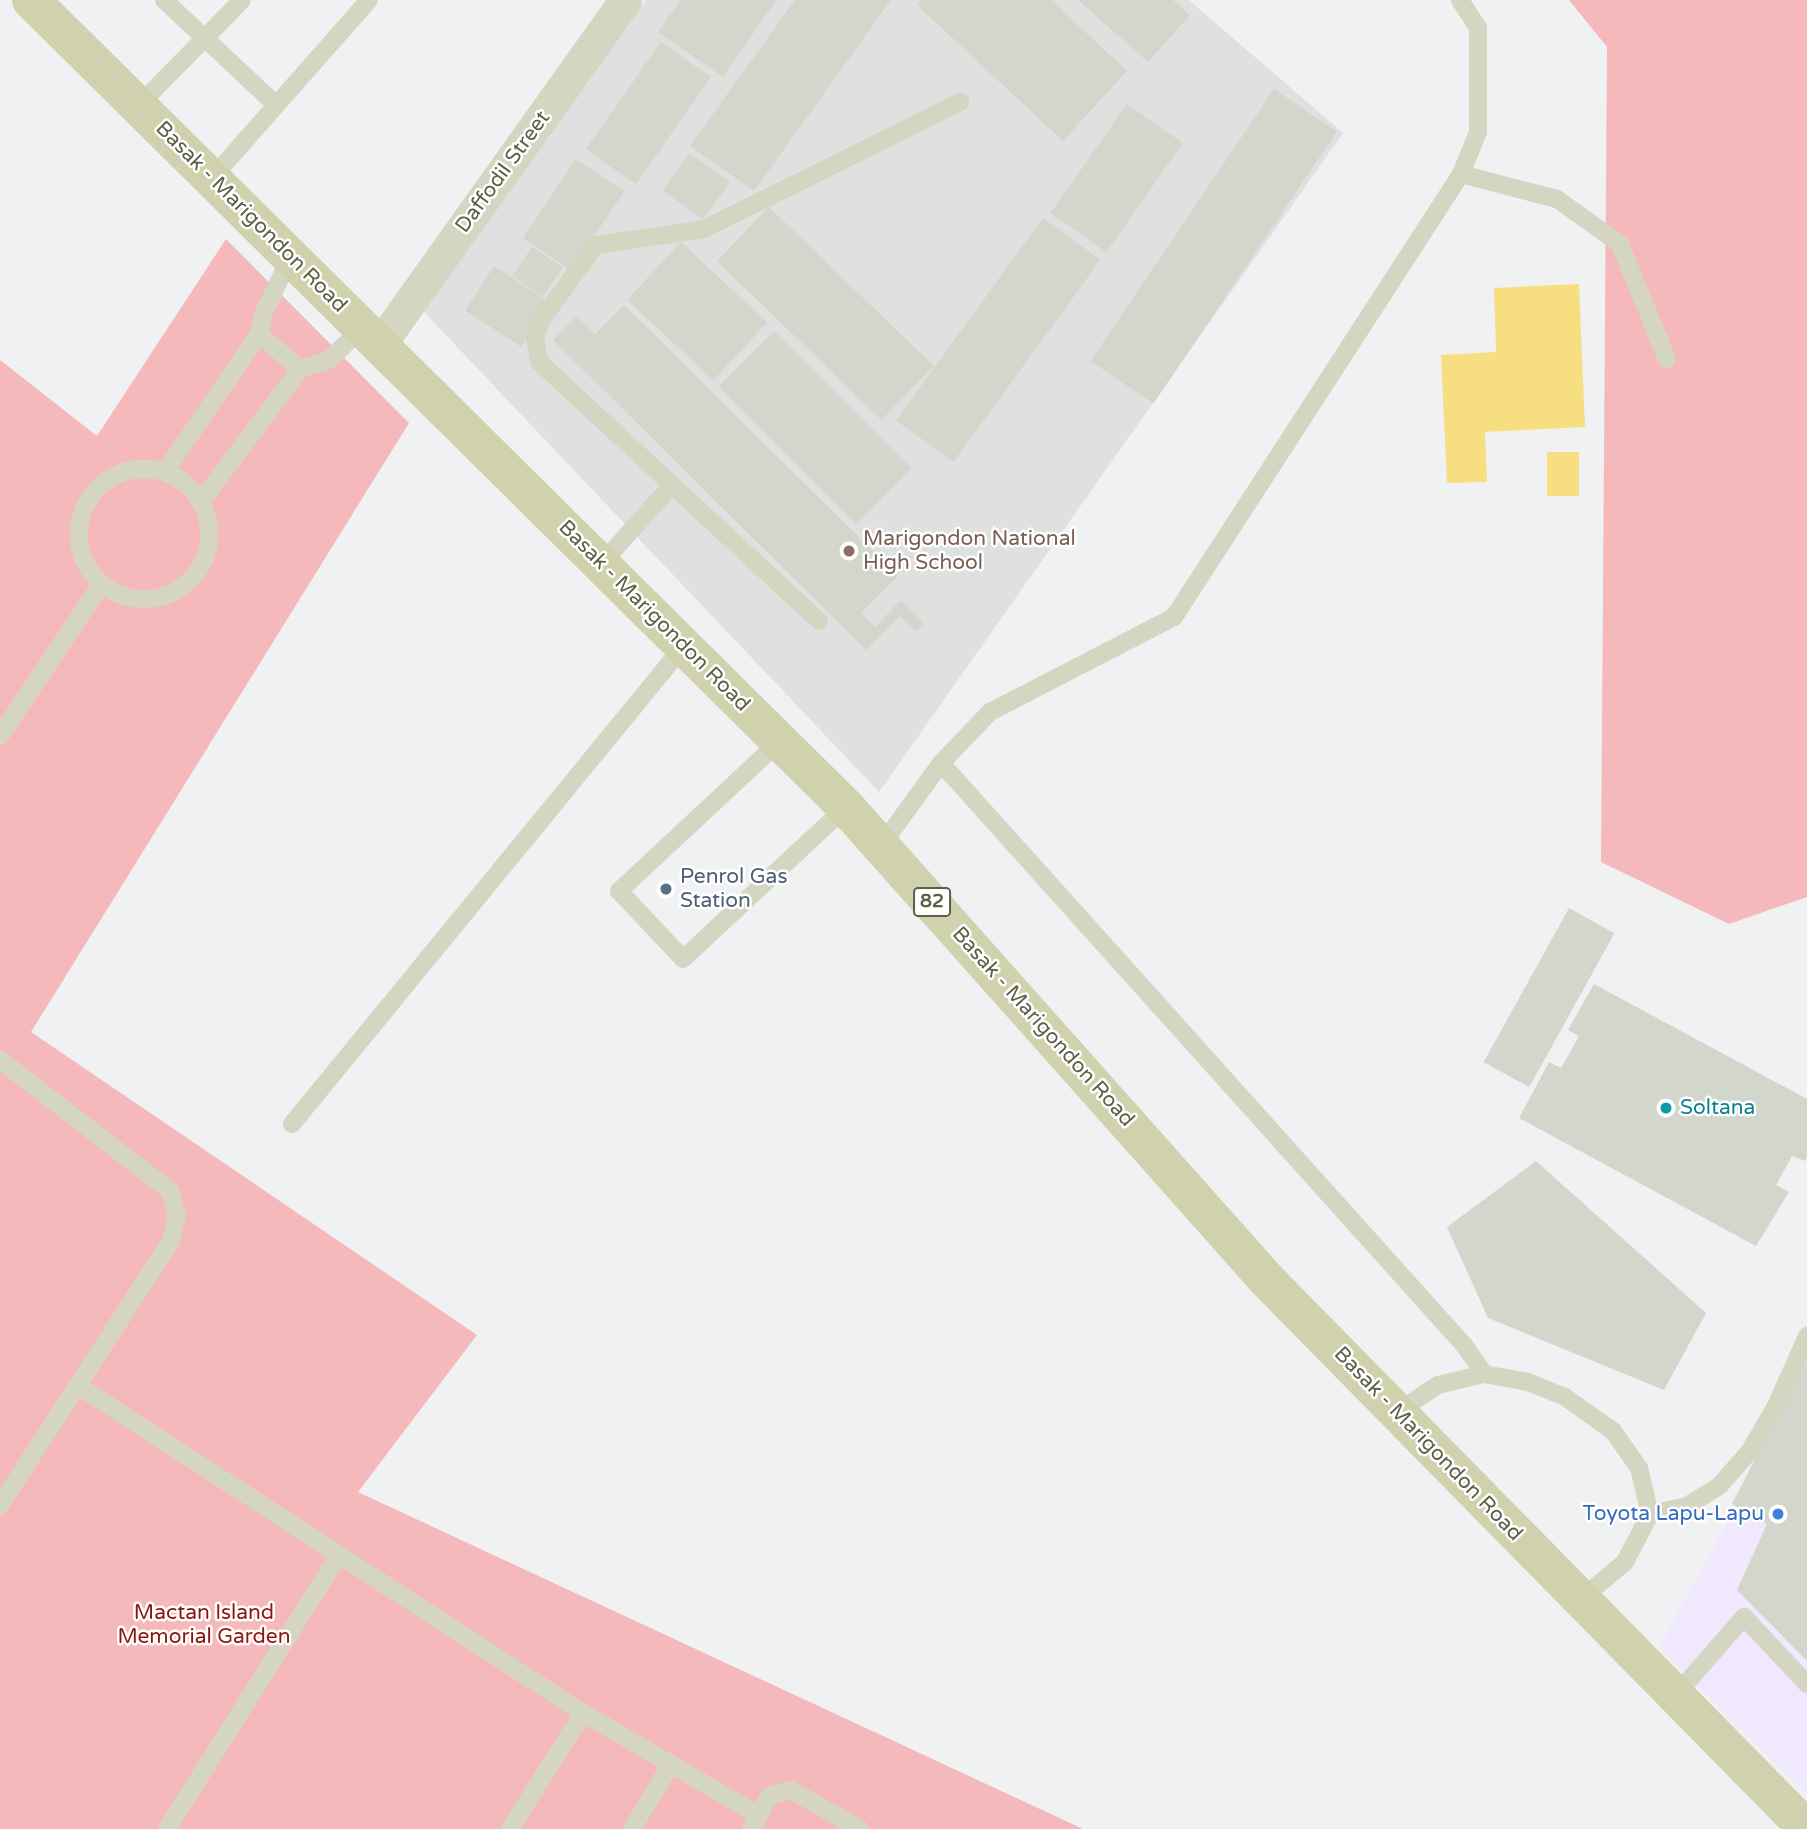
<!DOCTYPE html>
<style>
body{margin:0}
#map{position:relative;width:1807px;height:1829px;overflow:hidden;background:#f0f1f3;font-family:"Varela Round",sans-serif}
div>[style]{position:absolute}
.commercial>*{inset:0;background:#efe8fe}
.education>*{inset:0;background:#dfe0e0}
.green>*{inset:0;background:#f5b9bb}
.water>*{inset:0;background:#f7df81;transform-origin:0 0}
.building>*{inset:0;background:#d3d6cb;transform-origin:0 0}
.service>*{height:18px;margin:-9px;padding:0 9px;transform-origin:9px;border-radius:9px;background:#d5d6c2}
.service>.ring{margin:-9px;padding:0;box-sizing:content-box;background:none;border:18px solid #d5d6c2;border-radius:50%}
.minor>*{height:33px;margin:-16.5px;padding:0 16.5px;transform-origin:16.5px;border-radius:16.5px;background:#d5d6c2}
.primary>*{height:38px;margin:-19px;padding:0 19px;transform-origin:19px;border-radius:19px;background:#cfd2ac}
.dots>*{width:19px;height:19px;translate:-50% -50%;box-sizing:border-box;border:4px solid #fff;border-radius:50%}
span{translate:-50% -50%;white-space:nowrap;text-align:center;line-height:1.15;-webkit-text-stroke:5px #fff;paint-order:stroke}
.shield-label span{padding:2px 5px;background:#fff;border:2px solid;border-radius:5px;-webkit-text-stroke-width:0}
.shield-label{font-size:19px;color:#5e6045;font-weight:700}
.street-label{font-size:21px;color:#5e6045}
.education-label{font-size:21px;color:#785e54}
.left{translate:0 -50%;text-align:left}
.service-label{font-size:21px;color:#4e5e75}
.culture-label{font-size:21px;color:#0d838f}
.shop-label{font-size:21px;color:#366cbe}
.right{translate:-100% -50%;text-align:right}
.park-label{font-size:21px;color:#8c170c}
</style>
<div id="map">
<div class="commercial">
<i style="clip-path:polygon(1807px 1376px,1807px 1794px,1659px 1648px)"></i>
</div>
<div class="education">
<i style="clip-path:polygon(646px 0,1189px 0,1343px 133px,879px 792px,422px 310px)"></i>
</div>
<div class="green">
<i style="clip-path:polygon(1569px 0,1807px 0,1807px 897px,1729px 924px,1601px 862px,1607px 47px)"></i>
<i style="clip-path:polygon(226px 239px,409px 423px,31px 1032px,477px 1335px,358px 1492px,1083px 1829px,0 1829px,0 360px,97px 436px)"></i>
</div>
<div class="water">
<i style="clip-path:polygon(1579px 284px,1585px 427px,1485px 432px,1487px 482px,1447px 483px,1441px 355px,1496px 352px,1494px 288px)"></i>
<i style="left:1547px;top:452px;width:32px;height:44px"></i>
</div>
<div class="building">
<i style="clip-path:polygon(681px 0,776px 0,723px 77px,658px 32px)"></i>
<i style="clip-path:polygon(795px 0,891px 0,754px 191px,690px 146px)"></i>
<i style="clip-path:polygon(922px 0,1051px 0,1127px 71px,1063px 141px,917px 5px)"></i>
<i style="clip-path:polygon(1078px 0,1173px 0,1190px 15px,1148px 62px)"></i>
<i style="left:661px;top:42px;width:61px;height:131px;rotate:35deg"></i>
<i style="left:1274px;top:89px;width:76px;height:328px;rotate:34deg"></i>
<i style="left:1127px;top:104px;width:68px;height:133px;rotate:35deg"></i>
<i style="left:689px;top:153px;width:50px;height:46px;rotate:35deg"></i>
<i style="left:576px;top:159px;width:58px;height:95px;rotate:34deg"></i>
<i style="left:769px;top:207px;width:229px;height:75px;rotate:44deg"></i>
<i style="left:1043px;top:218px;width:71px;height:250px;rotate:36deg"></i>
<i style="left:681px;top:242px;width:118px;height:79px;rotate:43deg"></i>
<i style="left:532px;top:247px;width:37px;height:35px;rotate:34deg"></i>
<i style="left:494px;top:266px;width:67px;height:53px;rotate:33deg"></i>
<i style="clip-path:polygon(624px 305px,898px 576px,861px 613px,875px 627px,901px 600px,924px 623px,916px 631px,900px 616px,866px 650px,553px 340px,577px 316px,595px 334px)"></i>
<i style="left:774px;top:331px;width:194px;height:78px;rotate:45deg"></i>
<i style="left:1569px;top:908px;width:52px;height:176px;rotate:29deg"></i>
<i style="clip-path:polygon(1594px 984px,1807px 1099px,1807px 1157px,1805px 1161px,1792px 1156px,1776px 1185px,1789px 1192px,1756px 1246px,1519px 1118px,1549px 1062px,1561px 1068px,1579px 1036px,1568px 1030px)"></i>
<i style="clip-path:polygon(1536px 1161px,1706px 1313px,1664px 1390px,1488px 1318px,1447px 1227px)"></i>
<i style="clip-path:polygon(1807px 1358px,1807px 1661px,1737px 1590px,1767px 1524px,1732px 1504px)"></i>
</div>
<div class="service">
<i style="left:164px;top:0;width:151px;rotate:43.1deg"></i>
<i style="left:1460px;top:0;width:33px;rotate:57deg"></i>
<i style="left:1478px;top:28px;width:104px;rotate:90deg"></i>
<i style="left:1478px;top:132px;width:45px;rotate:112deg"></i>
<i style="left:138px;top:106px;width:148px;rotate:-45.5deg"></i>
<i style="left:212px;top:178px;width:237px;rotate:-48.6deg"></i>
<i style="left:291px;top:256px;width:62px;rotate:115.7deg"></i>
<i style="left:264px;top:312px;width:23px;rotate:103deg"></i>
<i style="left:259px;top:334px;width:54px;rotate:40.5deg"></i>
<i style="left:300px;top:369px;width:30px;rotate:-17deg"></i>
<i style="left:329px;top:360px;width:47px;rotate:-44.1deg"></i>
<i class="ring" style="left:79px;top:469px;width:112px;height:112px"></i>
<i style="left:166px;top:470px;width:165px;rotate:-55.6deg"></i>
<i style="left:203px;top:499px;width:162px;rotate:-53.3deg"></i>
<i style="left:602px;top:563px;width:102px;rotate:-48.2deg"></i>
<i style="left:819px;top:621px;width:381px;rotate:-137.2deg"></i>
<i style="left:539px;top:362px;width:24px;rotate:-99deg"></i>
<i style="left:535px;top:338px;width:19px;rotate:-72deg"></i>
<i style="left:541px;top:320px;width:93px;rotate:-53.7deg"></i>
<i style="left:596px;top:245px;width:109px;rotate:-8.4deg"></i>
<i style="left:704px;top:229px;width:286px;rotate:-26.4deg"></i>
<i style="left:0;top:736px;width:180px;rotate:-56.3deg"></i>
<i style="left:780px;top:741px;width:220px;rotate:137deg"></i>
<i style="left:619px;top:891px;width:93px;rotate:46.7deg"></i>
<i style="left:683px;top:959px;width:223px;rotate:-43deg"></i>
<i style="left:941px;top:763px;width:782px;rotate:48.06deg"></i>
<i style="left:1464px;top:1345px;width:35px;rotate:55deg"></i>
<i style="left:1484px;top:1374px;width:45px;rotate:10.3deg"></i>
<i style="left:1528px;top:1382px;width:40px;rotate:22deg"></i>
<i style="left:1565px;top:1397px;width:59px;rotate:35.3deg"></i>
<i style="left:1613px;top:1431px;width:45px;rotate:54.9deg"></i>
<i style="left:1639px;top:1468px;width:47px;rotate:76.6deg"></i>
<i style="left:1650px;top:1514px;width:54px;rotate:117.5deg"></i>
<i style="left:1625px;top:1562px;width:57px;rotate:139.9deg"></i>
<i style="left:881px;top:846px;width:102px;rotate:-54.1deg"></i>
<i style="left:941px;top:763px;width:71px;rotate:-46.1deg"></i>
<i style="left:990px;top:712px;width:207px;rotate:-27.3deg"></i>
<i style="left:1174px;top:617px;width:528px;rotate:-57.06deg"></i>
<i style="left:1461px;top:174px;width:99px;rotate:14.6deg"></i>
<i style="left:1557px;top:199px;width:77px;rotate:35.5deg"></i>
<i style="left:1620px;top:244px;width:124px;rotate:67.8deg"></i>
<i style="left:0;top:1060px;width:215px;rotate:37.6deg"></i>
<i style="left:170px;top:1191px;width:25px;rotate:74deg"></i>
<i style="left:177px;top:1215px;width:27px;rotate:103deg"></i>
<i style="left:171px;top:1241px;width:315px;rotate:122.9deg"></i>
<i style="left:292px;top:1124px;width:617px;rotate:-50.66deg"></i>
<i style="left:77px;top:1385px;width:603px;rotate:32.95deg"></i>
<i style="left:583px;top:1713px;width:203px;rotate:30.2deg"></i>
<i style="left:1397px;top:1412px;width:49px;rotate:-33.4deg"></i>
<i style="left:1438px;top:1385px;width:47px;rotate:-13.4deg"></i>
<i style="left:1650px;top:1514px;width:38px;rotate:-12deg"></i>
<i style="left:1687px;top:1506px;width:39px;rotate:-32deg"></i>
<i style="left:1720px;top:1485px;width:44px;rotate:-48.7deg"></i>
<i style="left:1749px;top:1452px;width:53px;rotate:-59.6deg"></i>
<i style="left:1776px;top:1406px;width:77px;rotate:-66.1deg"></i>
<i style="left:1675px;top:1696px;width:105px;rotate:-48.9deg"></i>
<i style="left:1744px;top:1617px;width:92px;rotate:46.8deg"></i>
<i style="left:167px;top:1829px;width:324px;rotate:-57.9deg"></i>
<i style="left:510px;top:1829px;width:137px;rotate:-57.8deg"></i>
<i style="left:632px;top:1829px;width:76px;rotate:-59deg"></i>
<i style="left:751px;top:1829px;width:38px;rotate:-61deg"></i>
<i style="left:769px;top:1796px;width:23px;rotate:-15deg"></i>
<i style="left:791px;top:1790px;width:79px;rotate:29.5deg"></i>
</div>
<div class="minor">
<i style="left:380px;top:344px;width:422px;rotate:-54.5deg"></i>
</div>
<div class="primary">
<i style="left:31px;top:0;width:1147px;rotate:44.72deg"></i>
<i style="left:846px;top:807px;width:633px;rotate:48.33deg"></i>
<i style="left:1267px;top:1280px;width:770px;rotate:45.47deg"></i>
</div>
<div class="dots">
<i style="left:849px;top:551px;background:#8d6e63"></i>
<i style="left:666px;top:889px;background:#5c6f8a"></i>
<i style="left:1666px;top:1108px;background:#0f9aa8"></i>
<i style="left:1778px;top:1514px;background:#3f7fe0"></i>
</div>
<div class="shield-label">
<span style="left:932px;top:902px">82</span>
</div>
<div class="street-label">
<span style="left:503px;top:172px;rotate:-54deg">Daffodil Street</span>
<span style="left:251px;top:217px;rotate:45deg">Basak - Marigondon Road</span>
<span style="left:654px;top:616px;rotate:45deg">Basak - Marigondon Road</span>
<span style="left:1043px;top:1027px;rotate:48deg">Basak - Marigondon Road</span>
<span style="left:1428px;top:1444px;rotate:46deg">Basak - Marigondon Road</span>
</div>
<div class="education-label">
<span class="left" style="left:863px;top:551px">Marigondon National<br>High School</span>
</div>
<div class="service-label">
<span class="left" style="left:680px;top:889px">Penrol Gas<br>Station</span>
</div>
<div class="culture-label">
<span class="left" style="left:1680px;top:1108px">Soltana</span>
</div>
<div class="shop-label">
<span class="right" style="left:1764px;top:1514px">Toyota Lapu-Lapu</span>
</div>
<div class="park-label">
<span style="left:204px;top:1625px">Mactan Island<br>Memorial Garden</span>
</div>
</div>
